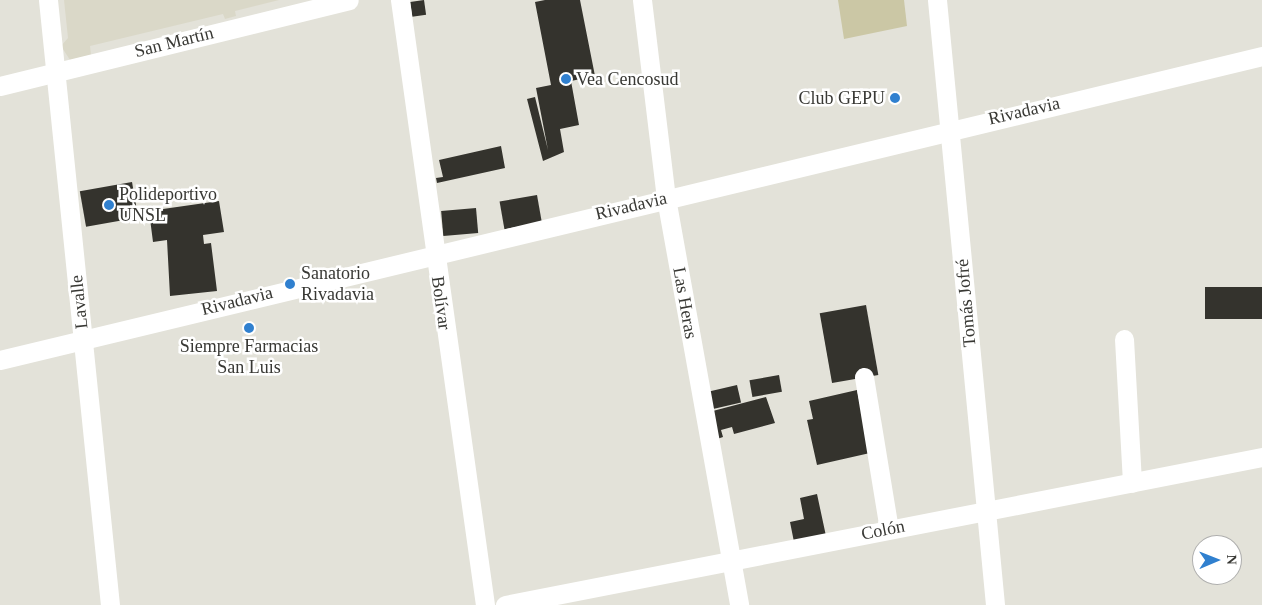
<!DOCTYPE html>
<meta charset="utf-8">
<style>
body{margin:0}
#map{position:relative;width:1262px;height:605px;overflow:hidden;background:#e3e2d9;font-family:Georgia,serif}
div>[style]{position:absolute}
.built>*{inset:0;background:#dad8c8}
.green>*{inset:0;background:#cbc7a5}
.building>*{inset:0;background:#34332d;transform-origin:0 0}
.minor>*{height:19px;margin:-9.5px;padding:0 9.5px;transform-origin:9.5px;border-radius:9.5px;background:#fff}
.dots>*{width:14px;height:14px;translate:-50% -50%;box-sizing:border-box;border:2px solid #fff;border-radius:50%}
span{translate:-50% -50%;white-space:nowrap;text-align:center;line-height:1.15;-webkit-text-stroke:5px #fff;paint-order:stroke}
.street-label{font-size:18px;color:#383834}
.poi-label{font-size:18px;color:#383834}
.left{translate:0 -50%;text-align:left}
.right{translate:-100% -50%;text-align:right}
.north{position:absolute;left:1192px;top:535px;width:50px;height:50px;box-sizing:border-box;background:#fff;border:1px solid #afafae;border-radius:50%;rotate:89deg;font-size:14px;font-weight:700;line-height:20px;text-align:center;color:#383834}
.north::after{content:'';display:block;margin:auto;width:18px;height:22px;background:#3080cf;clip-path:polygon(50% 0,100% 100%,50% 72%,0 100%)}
</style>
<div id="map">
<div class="built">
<i style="clip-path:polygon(64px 0,279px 0,235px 11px,236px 16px,225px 19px,223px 14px,90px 46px,91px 55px,70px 60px,61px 46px,68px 38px)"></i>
</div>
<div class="green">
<i style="clip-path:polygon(838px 0,904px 0,907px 26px,844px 39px)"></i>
</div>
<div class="building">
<i style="left:424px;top:0;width:15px;height:14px;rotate:82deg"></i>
<i style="clip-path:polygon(545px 0,580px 0,595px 76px,571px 81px,579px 125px,560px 129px,564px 152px,543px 161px,527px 99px,535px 97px,548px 150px,536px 88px,551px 85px,535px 2px)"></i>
<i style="clip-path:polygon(501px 146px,505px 168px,437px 183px,436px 178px,443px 177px,439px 160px)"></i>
<i style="left:132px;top:182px;width:36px;height:53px;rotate:80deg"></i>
<i style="left:537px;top:195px;width:28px;height:38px;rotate:80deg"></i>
<i style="clip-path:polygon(219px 201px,224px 232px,203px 235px,204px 244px,211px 243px,217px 291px,170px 296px,167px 240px,153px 242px,149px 211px)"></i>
<i style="left:476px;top:208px;width:25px;height:35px;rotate:85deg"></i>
<i style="left:1262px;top:287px;width:32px;height:57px;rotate:90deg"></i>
<i style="left:866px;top:305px;width:71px;height:47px;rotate:80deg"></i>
<i style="left:779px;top:375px;width:17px;height:30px;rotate:80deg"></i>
<i style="left:737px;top:385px;width:18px;height:32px;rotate:77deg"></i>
<i style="clip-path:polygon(857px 390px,870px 453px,817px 465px,807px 420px,813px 419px,809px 401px)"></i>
<i style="clip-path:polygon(766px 397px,775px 423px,734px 434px,732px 427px,721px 430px,723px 437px,717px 439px,709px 412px)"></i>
<i style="clip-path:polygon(817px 494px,826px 536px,794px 542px,790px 522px,804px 519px,800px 498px)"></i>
</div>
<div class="minor">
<i style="left:48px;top:0;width:608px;rotate:84.15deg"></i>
<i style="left:400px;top:0;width:611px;rotate:82deg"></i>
<i style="left:642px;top:0;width:199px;rotate:83.1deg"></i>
<i style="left:666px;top:198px;width:413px;rotate:79.8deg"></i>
<i style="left:937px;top:0;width:608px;rotate:84.52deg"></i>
<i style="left:0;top:86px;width:359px;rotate:-13.8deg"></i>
<i style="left:1124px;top:339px;width:144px;rotate:86.8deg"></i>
<i style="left:0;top:360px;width:1298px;rotate:-13.54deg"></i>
<i style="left:864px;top:377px;width:154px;rotate:80.7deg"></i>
<i style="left:505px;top:605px;width:771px;rotate:-11.06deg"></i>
</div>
<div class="dots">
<i style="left:566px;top:79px;background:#3080cf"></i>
<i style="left:895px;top:98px;background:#3080cf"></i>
<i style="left:109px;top:205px;background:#3080cf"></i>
<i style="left:290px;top:284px;background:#3080cf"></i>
<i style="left:249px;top:328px;background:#3080cf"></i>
</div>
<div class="street-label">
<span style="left:174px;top:42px;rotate:-14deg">San Martín</span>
<span style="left:1024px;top:111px;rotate:-13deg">Rivadavia</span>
<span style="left:631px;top:206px;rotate:-13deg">Rivadavia</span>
<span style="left:237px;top:301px;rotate:-14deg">Rivadavia</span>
<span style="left:79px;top:302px;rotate:-96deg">Lavalle</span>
<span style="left:441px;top:303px;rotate:82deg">Bolívar</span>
<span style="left:685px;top:303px;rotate:80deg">Las Heras</span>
<span style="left:966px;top:303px;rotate:-95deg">Tomás Jofré</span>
<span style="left:883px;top:530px;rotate:-11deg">Colón</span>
</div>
<div class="poi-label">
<span class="left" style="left:576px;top:79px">Vea Cencosud</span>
<span class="right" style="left:885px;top:98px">Club GEPU</span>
<span class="left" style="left:119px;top:205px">Polideportivo<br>UNSL</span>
<span class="left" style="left:301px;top:284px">Sanatorio<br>Rivadavia</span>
<span style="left:249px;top:357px">Siempre Farmacias<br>San Luis</span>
</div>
<div class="north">N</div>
</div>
